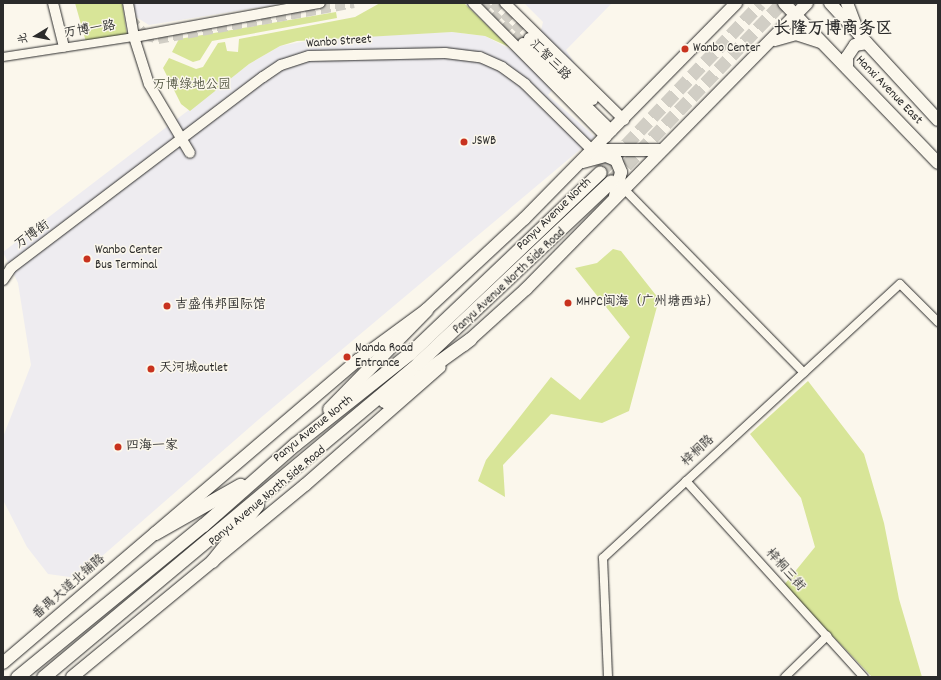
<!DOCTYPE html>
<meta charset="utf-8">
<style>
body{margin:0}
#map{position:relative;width:941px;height:680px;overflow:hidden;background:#fbf7ec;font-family:Dekko,"LXGW WenKai TC",sans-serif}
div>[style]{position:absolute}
.built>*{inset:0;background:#eeecf0}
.green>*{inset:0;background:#d8e598}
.tertiary-tunnel>*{height:10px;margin-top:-5px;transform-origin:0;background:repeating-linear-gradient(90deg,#d1cec5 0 10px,transparent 0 15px)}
.trunk-tunnel>*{height:13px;margin-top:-6.5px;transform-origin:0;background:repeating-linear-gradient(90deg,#d1cec5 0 13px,transparent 0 19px)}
.roads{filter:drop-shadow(0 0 1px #2b2b2b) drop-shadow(0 0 1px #2b2b2b)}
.minor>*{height:8px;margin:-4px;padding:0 4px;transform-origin:4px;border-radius:4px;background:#fbf7ec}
.tertiary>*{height:10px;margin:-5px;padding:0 5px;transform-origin:5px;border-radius:5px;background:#fbf7ec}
.primary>*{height:12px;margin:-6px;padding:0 6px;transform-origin:6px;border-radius:6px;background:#fbf7ec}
.trunk>*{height:13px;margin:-6.5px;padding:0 6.5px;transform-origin:6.5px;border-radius:6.5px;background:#fbf7ec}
.dots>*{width:11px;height:11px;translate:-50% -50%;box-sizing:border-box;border:2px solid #fbf7ec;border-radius:50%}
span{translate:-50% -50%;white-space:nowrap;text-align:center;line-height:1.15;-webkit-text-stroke:3px #fbf7ec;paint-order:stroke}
.street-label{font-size:13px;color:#2b2b2b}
.poi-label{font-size:13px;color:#2b2b2b}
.left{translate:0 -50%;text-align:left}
.park-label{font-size:13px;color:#565a46}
.district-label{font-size:17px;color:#2b2b2b;font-weight:700}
.frame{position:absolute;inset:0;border:4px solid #2b2b2b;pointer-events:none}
.north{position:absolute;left:16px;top:16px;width:40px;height:40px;-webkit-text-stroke:3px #fbf7ec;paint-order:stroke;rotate:260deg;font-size:11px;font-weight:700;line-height:16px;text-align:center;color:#2b2b2b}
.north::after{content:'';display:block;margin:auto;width:14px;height:18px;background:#2b2b2b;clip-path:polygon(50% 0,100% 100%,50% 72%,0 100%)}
</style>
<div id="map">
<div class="built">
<i style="clip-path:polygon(133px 3px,286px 3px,149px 25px,136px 17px)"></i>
<i style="clip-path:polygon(524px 3px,612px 3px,566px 50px,575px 64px,548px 95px,595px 137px,258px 420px,77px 578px,48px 574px,27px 547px,3px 500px,3px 437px,31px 365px,18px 283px,3px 252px,249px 64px,280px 46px,323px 38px,452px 32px,485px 36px,543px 67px,539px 39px,543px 22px)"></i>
</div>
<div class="green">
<i style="clip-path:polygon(75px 3px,122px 3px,127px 35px,86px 42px)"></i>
<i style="clip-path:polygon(380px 3px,464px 3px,509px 47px,485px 36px,452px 32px,297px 41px,280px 46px,249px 64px,190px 111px,181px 104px,163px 68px,169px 58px,196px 69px,203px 67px,218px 43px,225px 42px,227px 51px,238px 52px,239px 39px,355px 17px)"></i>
<i style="clip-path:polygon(336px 12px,337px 18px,212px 41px,200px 60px,193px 62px,172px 52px,179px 39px)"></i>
<i style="clip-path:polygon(613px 249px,621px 251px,659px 299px,629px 411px,602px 423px,551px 414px,503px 465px,505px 497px,478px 481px,486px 460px,551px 377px,580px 400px,630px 337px,575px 268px,597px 263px)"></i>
<i style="clip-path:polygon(808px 381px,864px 454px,884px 523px,899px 599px,922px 677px,872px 677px,784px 585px,815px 547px,801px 498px,750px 434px)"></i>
</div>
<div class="tertiary-tunnel">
<i style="left:481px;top:3px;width:58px;rotate:43.6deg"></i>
<i style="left:493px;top:3px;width:50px;rotate:44.2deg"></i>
<i style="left:130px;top:18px;width:23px;rotate:49deg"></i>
<i style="left:145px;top:35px;width:14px;rotate:17deg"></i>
<i style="left:158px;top:39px;width:199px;rotate:-10.4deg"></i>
</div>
<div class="trunk-tunnel">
<i style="left:600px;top:172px;width:233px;rotate:-46.4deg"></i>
<i style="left:613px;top:179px;width:244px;rotate:-46.2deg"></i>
</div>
<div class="roads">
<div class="minor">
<i style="left:3px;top:57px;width:133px;rotate:-8.7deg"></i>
<i style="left:624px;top:189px;width:257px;rotate:45.6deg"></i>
<i style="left:686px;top:481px;width:265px;rotate:47.8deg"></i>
<i style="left:608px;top:677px;width:119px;rotate:-92.4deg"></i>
<i style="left:603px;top:558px;width:404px;rotate:-42.7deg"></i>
<i style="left:900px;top:284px;width:54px;rotate:45deg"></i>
<i style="left:785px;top:677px;width:59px;rotate:-44.3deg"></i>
</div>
<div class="tertiary">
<i style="left:53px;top:3px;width:45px;rotate:76deg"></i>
<i style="left:128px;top:3px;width:35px;rotate:80deg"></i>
<i style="left:134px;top:37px;width:49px;rotate:72.3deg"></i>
<i style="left:149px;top:84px;width:80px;rotate:59.3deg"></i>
<i style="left:473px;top:3px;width:189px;rotate:45.2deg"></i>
<i style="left:505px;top:3px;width:167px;rotate:44.5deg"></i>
<i style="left:134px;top:37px;width:189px;rotate:-10.4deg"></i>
<i style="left:529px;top:38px;width:89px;rotate:44.1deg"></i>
<i style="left:523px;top:43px;width:125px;rotate:44.7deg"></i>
<i style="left:3px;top:280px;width:14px;rotate:-56deg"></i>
<i style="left:11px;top:268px;width:316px;rotate:-37.2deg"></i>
<i style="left:263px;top:77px;width:22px;rotate:-34deg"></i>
<i style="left:281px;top:65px;width:29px;rotate:-18deg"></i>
<i style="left:309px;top:56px;width:136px;rotate:-1.3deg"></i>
<i style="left:445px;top:53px;width:35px;rotate:7deg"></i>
<i style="left:480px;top:57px;width:24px;rotate:24deg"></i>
<i style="left:502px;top:67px;width:29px;rotate:36deg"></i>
<i style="left:525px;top:84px;width:94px;rotate:44.6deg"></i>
</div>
<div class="primary">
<i style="left:784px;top:3px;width:222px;rotate:46.1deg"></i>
<i style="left:830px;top:3px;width:159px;rotate:47.3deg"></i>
<i style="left:847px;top:3px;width:22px;rotate:69deg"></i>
<i style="left:775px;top:40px;width:22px;rotate:-16deg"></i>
<i style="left:796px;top:34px;width:25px;rotate:18deg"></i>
<i style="left:847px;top:68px;width:11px;rotate:-90deg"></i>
<i style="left:847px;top:57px;width:14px;rotate:-56deg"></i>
<i style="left:855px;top:45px;width:12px;rotate:-9deg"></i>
<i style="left:599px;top:150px;width:62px"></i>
<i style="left:583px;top:162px;width:24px;rotate:-15deg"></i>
<i style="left:606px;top:156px;width:11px;rotate:22deg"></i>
<i style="left:616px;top:160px;width:13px;rotate:67deg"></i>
<i style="left:621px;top:172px;width:25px;rotate:104deg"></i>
<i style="left:464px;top:345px;width:84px;rotate:-42.1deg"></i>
<i style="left:526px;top:289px;width:401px;rotate:-45.5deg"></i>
<i style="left:3px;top:663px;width:467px;rotate:-40.5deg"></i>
<i style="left:358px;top:360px;width:84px;rotate:-36.3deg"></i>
<i style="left:426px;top:310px;width:134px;rotate:-42.9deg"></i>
<i style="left:524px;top:219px;width:303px;rotate:-45.5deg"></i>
<i style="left:72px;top:677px;width:302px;rotate:-39.5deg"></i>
<i style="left:305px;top:485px;width:179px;rotate:-41.2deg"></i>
</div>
<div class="trunk">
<i style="left:384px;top:401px;width:106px;rotate:-35.8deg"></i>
<i style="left:329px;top:409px;width:139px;rotate:-45.6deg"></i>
<i style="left:155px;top:533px;width:98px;rotate:-29.5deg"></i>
<i style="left:212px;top:561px;width:72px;rotate:-51.2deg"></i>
<i style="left:17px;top:677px;width:240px;rotate:-39.3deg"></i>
<i style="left:203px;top:525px;width:123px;rotate:-41.4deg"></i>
<i style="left:295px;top:444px;width:147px;rotate:-38.4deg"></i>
<i style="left:410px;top:353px;width:262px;rotate:-43.6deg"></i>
<i style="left:43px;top:677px;width:489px;rotate:-39.9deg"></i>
<i style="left:418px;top:363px;width:265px;rotate:-43.3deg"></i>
</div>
</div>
<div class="dots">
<i style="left:685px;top:49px;background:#c8321e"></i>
<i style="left:464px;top:142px;background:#c8321e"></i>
<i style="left:87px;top:259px;background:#c8321e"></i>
<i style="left:568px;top:303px;background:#c8321e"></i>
<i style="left:167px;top:306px;background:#c8321e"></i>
<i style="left:347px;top:357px;background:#c8321e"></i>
<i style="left:151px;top:369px;background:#c8321e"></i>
<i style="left:118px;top:447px;background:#c8321e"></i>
</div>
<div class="street-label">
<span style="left:90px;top:31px;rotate:-9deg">万博一路</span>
<span style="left:339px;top:43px;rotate:-4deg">Wanbo Street</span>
<span style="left:549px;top:61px;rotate:45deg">汇智三路</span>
<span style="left:888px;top:91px;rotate:46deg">Hanxi Avenue East</span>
<span style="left:555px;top:215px;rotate:-44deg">Panyu Avenue North</span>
<span style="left:33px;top:236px;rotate:-35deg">万博街</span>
<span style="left:510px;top:282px;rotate:-43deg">Panyu Avenue North Side Road</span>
<span style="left:314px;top:430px;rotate:-39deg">Panyu Avenue North</span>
<span style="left:699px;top:452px;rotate:-43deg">梓桐路</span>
<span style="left:268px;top:497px;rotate:-40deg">Panyu Avenue North Side Road</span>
<span style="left:784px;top:571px;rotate:48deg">梓桐三街</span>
<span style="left:70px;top:588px;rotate:-41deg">番禺大道北铺路</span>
</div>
<div class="poi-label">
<span class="left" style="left:693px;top:49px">Wanbo Center</span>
<span class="left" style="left:472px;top:142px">JSWB</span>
<span class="left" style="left:95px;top:259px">Wanbo Center<br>Bus Terminal</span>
<span class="left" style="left:576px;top:303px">MHPC闽海（广州塘西站）</span>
<span class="left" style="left:175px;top:306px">吉盛伟邦国际馆</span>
<span class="left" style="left:355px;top:357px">Nanda Road<br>Entrance</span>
<span class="left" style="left:159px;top:369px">天河城outlet</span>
<span class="left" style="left:126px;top:447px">四海一家</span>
</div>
<div class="park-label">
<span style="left:192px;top:86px">万博绿地公园</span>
</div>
<div class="district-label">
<span style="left:833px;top:31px">长隆万博商务区</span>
</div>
<div class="frame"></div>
<div class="north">北</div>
</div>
